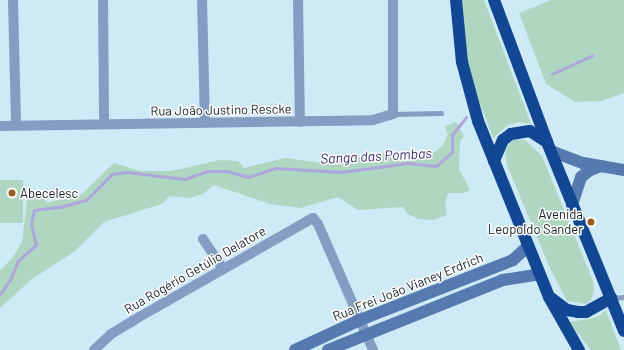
<!DOCTYPE html>
<meta charset="utf-8">
<style>
body{margin:0}
#map{position:relative;width:624px;height:350px;overflow:hidden;background:#ceeaf6;font-family:Barlow,sans-serif}
div>[style]{position:absolute}
.green>*{inset:0;background:#afd6c1;transform-origin:0 0}
.stream>*{height:3px;margin:-1.5px;padding:0 1.5px;transform-origin:1.5px;border-radius:1.5px;background:#aea6dc}
.lane>*{height:5px;margin:-2.5px;padding:0 2.5px;transform-origin:2.5px;border-radius:2.5px;background:#859dc3}
.street>*{height:10px;margin:-5px;padding:0 5px;transform-origin:5px;border-radius:5px;background:#859dc3}
.secondary>*{height:12px;margin:-6px;padding:0 6px;transform-origin:6px;border-radius:6px;background:#567ab0}
.highway>*{height:12px;margin:-6px;padding:0 6px;transform-origin:6px;border-radius:6px;background:#124794}
.dots>*{width:11px;height:11px;translate:-50% -50%;box-sizing:border-box;border:2px solid #fff;border-radius:50%}
span{translate:-50% -50%;white-space:nowrap;text-align:center;line-height:1.15;-webkit-text-stroke:3px #fff;paint-order:stroke}
.street-label{font-size:13px;color:#141e22}
.poi-label{font-size:13px;color:#141e22}
.left{translate:0 -50%;text-align:left}
.right{translate:-100% -50%;text-align:right}
.water-label{font-size:14px;color:#403071;font-style:italic}
</style>
<div id="map">
<div class="green">
<i style="clip-path:polygon(461px 0,484px 0,531px 124px,520px 122px,508px 125px,493px 138px,469px 75px)"></i>
<i style="clip-path:polygon(551px 0,624px 0,624px 93px,602px 101px,575px 102px,546px 84px,519px 13px)"></i>
<i style="clip-path:polygon(456px 122px,464px 136px,460px 141px,459px 169px,470px 190px,464px 193px,449px 193px,445px 202px,447px 215px,434px 220px,418px 219px,408px 214px,403px 207px,358px 210px,338px 197px,300px 208px,270px 204px,214px 185px,203px 194px,190px 198px,169px 196px,162px 204px,104px 222px,74px 252px,32px 279px,0 308px,0 271px,13px 257px,22px 242px,28px 191px,40px 191px,47px 203px,82px 194px,114px 163px,140px 171px,171px 171px,220px 160px,238px 161px,244px 168px,285px 158px,322px 163px,389px 152px,435px 152px,442px 146px,448px 135px,445px 126px)"></i>
<i style="clip-path:polygon(516px 139px,525px 140px,542px 156px,593px 281px,594px 291px,591px 300px,586px 304px,567px 301px,550px 268px,507px 165px,505px 152px,509px 144px)"></i>
<i style="left:0;top:180px;width:23px;height:43px"></i>
<i style="clip-path:polygon(606px 310px,621px 350px,591px 350px,569px 322px,589px 319px,599px 316px)"></i>
</div>
<div class="stream">
<i style="left:552px;top:74px;width:45px;rotate:-24.9deg"></i>
<i style="left:0;top:294px;width:19px;rotate:-55deg"></i>
<i style="left:11px;top:278px;width:18px;rotate:-68deg"></i>
<i style="left:18px;top:261px;width:24px;rotate:-42deg"></i>
<i style="left:36px;top:245px;width:23px;rotate:-103deg"></i>
<i style="left:31px;top:223px;width:13px;rotate:-77deg"></i>
<i style="left:34px;top:210px;width:26px;rotate:-7deg"></i>
<i style="left:60px;top:207px;width:27px;rotate:-15deg"></i>
<i style="left:86px;top:200px;width:37px;rotate:-45deg"></i>
<i style="left:112px;top:174px;width:14px;rotate:-8deg"></i>
<i style="left:126px;top:172px;width:59px;rotate:6.8deg"></i>
<i style="left:185px;top:179px;width:23px;rotate:-20deg"></i>
<i style="left:207px;top:171px;width:20px"></i>
<i style="left:227px;top:171px;width:22px;rotate:16deg"></i>
<i style="left:248px;top:177px;width:29px;rotate:-18deg"></i>
<i style="left:276px;top:168px;width:65px;rotate:3.5deg"></i>
<i style="left:341px;top:172px;width:68px;rotate:-7.7deg"></i>
<i style="left:408px;top:163px;width:28px;rotate:6deg"></i>
<i style="left:436px;top:166px;width:21px;rotate:-41deg"></i>
<i style="left:452px;top:152px;width:17px;rotate:-90deg"></i>
<i style="left:452px;top:135px;width:23px;rotate:-52deg"></i>
</div>
<div class="lane">
<i style="left:393px;top:114px;width:48px;rotate:-1.2deg"></i>
<i style="left:612px;top:298px;width:12px;rotate:-5deg"></i>
</div>
<div class="street">
<i style="left:13px;top:0;width:125px;rotate:88.6deg"></i>
<i style="left:103px;top:0;width:124px;rotate:89.5deg"></i>
<i style="left:202px;top:0;width:122px;rotate:88.6deg"></i>
<i style="left:298px;top:0;width:122px;rotate:89.1deg"></i>
<i style="left:0;top:126px;width:373px;rotate:-0.9deg"></i>
<i style="left:373px;top:120px;width:21px;rotate:-17deg"></i>
<i style="left:393px;top:114px;width:114px;rotate:-90deg"></i>
<i style="left:203px;top:239px;width:36px;rotate:56deg"></i>
<i style="left:94px;top:350px;width:23px;rotate:-43deg"></i>
<i style="left:111px;top:334px;width:27px;rotate:-31deg"></i>
<i style="left:134px;top:320px;width:206px;rotate:-29.7deg"></i>
<i style="left:313px;top:218px;width:8px;rotate:50deg"></i>
<i style="left:318px;top:224px;width:137px;rotate:66.4deg"></i>
</div>
<div class="secondary">
<i style="left:551px;top:151px;width:34px;rotate:21deg"></i>
<i style="left:583px;top:163px;width:42px;rotate:9.7deg"></i>
<i style="left:572px;top:205px;width:29px;rotate:-72deg"></i>
<i style="left:581px;top:177px;width:11px;rotate:-38deg"></i>
<i style="left:590px;top:170px;width:12px;rotate:-20deg"></i>
<i style="left:295px;top:350px;width:72px;rotate:-24.8deg"></i>
<i style="left:360px;top:320px;width:164px;rotate:-21.4deg"></i>
<i style="left:513px;top:260px;width:21px;rotate:-43deg"></i>
<i style="left:328px;top:350px;width:188px;rotate:-21.8deg"></i>
<i style="left:503px;top:280px;width:37px;rotate:-9deg"></i>
</div>
<div class="highway">
<i style="left:456px;top:0;width:62px;rotate:84.5deg"></i>
<i style="left:462px;top:62px;width:61px;rotate:74.8deg"></i>
<i style="left:478px;top:121px;width:190px;rotate:68deg"></i>
<i style="left:549px;top:297px;width:61px;rotate:60.5deg"></i>
<i style="left:494px;top:0;width:152px;rotate:69.5deg"></i>
<i style="left:547px;top:142px;width:204px;rotate:67.8deg"></i>
<i style="left:494px;top:161px;width:23px;rotate:-67deg"></i>
<i style="left:503px;top:140px;width:10px;rotate:-37deg"></i>
<i style="left:511px;top:134px;width:19px;rotate:-9deg"></i>
<i style="left:530px;top:131px;width:20px;rotate:33deg"></i>
<i style="left:551px;top:298px;width:20px;rotate:37deg"></i>
<i style="left:567px;top:310px;width:11px;rotate:10deg"></i>
<i style="left:578px;top:312px;width:8px"></i>
<i style="left:586px;top:312px;width:29px;rotate:-29deg"></i>
</div>
<div class="dots">
<i style="left:12px;top:193px;background:#9a5f1f"></i>
<i style="left:591px;top:222px;background:#9a5f1f"></i>
</div>
<div class="street-label">
<span style="left:221px;top:110px;rotate:-1deg">Rua João Justino Rescke</span>
<span style="left:195px;top:270px;rotate:-30deg">Rua Rogério Getúlio Delatore</span>
<span style="left:408px;top:287px;rotate:-22deg">Rua Frei João Vianey Erdrich</span>
</div>
<div class="poi-label">
<span class="left" style="left:20px;top:193px">Abecelesc</span>
<span class="right" style="left:583px;top:222px">Avenida<br>Leopoldo Sander</span>
</div>
<div class="water-label">
<span style="left:376px;top:156px;rotate:-3deg">Sanga das Pombas</span>
</div>
</div>
